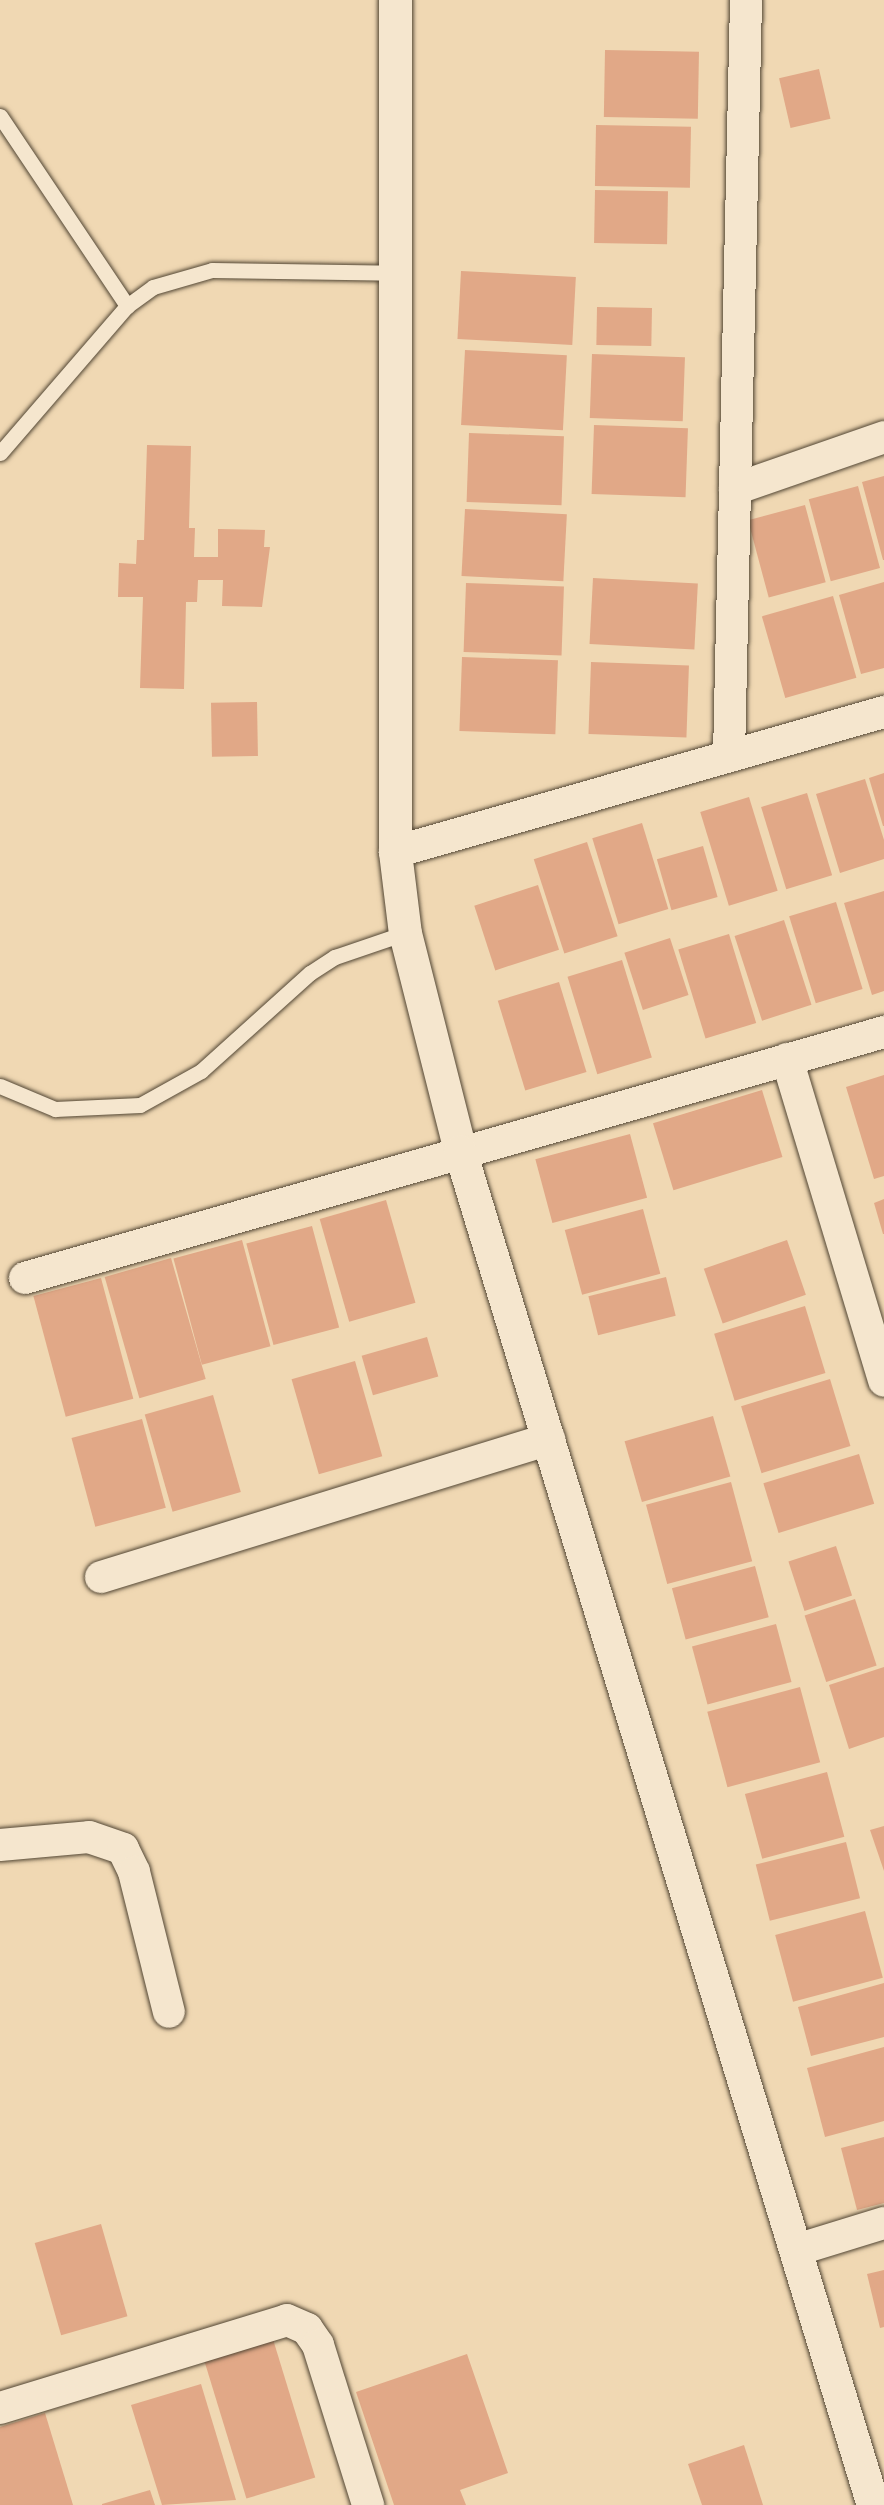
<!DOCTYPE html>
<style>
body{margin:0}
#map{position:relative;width:884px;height:2505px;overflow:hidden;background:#f0d8b3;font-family:"IM FELL English",serif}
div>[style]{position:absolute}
.building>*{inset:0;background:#e1a887;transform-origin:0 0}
.roads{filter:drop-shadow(0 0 2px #524634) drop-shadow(0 0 2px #524634)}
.lane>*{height:15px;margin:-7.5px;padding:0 7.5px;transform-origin:7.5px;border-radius:7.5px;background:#f5e6ce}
.street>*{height:32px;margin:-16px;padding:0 16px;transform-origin:16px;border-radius:16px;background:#f5e6ce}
.secondary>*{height:33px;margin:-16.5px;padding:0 16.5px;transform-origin:16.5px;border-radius:16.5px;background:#f5e6ce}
span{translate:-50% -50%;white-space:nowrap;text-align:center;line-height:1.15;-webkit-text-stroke:6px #f5e6ce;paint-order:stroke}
</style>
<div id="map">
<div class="building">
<i style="left:605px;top:50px;width:94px;height:67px;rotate:1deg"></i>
<i style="left:819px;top:69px;width:51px;height:41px;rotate:77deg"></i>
<i style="left:596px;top:125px;width:95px;height:61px;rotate:1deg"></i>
<i style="left:595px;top:190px;width:73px;height:53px;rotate:1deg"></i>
<i style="left:461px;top:271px;width:115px;height:68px;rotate:3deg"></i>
<i style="left:597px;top:307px;width:55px;height:38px;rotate:1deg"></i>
<i style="left:465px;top:350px;width:102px;height:75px;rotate:3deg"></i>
<i style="left:592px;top:354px;width:93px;height:64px;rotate:2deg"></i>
<i style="left:594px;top:425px;width:94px;height:69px;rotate:2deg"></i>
<i style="left:469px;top:433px;width:95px;height:69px;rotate:2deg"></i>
<i style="clip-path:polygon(147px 445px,191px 446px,189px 528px,195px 528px,194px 557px,218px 557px,218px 529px,265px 530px,264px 547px,270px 547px,262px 607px,222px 606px,223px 580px,198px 580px,197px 602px,186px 602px,184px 689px,140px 688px,143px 597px,118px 597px,119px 563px,136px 564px,137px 540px,144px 540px)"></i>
<i style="clip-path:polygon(884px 476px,884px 560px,883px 560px,862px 482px)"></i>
<i style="left:858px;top:486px;width:85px;height:51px;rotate:75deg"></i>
<i style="left:805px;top:505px;width:80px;height:59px;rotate:75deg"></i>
<i style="left:465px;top:509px;width:102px;height:67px;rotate:3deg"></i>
<i style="left:593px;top:578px;width:105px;height:66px;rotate:3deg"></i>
<i style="clip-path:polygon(884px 582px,884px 668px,861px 674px,839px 595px)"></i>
<i style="left:466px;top:583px;width:98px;height:69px;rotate:2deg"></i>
<i style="left:833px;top:596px;width:85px;height:74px;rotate:74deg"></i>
<i style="left:462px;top:657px;width:96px;height:74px;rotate:2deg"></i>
<i style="left:591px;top:662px;width:98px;height:72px;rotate:2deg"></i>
<i style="left:257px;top:702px;width:54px;height:46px;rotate:89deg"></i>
<i style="clip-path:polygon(884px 773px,884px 826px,883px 826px,869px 778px)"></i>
<i style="clip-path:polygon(865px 779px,884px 840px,884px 859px,840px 873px,816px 794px)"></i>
<i style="left:807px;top:793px;width:86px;height:48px;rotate:73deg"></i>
<i style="left:749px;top:797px;width:98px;height:51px;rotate:73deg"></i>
<i style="left:642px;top:823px;width:90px;height:52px;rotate:73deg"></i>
<i style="left:587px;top:842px;width:99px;height:56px;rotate:72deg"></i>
<i style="left:703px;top:846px;width:53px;height:48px;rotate:74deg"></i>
<i style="left:538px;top:885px;width:68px;height:67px;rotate:72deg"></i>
<i style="clip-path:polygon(884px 891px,884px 991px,872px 995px,844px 903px)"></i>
<i style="left:836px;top:902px;width:91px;height:49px;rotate:73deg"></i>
<i style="left:784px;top:920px;width:89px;height:52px;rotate:72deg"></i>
<i style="left:729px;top:934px;width:93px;height:53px;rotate:73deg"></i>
<i style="left:670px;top:938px;width:60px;height:48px;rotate:72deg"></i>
<i style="left:622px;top:960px;width:102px;height:57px;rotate:73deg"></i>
<i style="left:559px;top:982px;width:94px;height:64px;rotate:73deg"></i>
<i style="clip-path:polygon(884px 1075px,884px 1176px,874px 1179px,846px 1087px)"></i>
<i style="left:762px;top:1090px;width:70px;height:114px;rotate:73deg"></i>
<i style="left:630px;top:1134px;width:66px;height:98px;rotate:75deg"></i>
<i style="clip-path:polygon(884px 1199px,884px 1234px,883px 1234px,874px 1203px)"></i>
<i style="left:386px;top:1200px;width:107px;height:69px;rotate:74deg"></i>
<i style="left:643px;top:1209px;width:67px;height:81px;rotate:75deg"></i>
<i style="left:312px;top:1226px;width:105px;height:68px;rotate:75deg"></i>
<i style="left:242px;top:1240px;width:110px;height:71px;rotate:75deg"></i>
<i style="left:787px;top:1240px;width:58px;height:88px;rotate:71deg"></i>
<i style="left:171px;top:1258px;width:126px;height:69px;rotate:74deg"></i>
<i style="left:666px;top:1277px;width:40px;height:80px;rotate:76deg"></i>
<i style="left:101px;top:1278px;width:125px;height:70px;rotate:75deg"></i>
<i style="left:805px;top:1306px;width:70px;height:95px;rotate:73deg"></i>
<i style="left:427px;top:1337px;width:41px;height:68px;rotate:74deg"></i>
<i style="left:355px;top:1361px;width:99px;height:66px;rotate:74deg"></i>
<i style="left:830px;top:1379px;width:70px;height:93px;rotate:73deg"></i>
<i style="left:213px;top:1395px;width:101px;height:71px;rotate:74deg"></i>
<i style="left:713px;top:1416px;width:63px;height:92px;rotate:74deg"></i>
<i style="left:142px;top:1419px;width:92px;height:73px;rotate:75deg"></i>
<i style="left:859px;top:1454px;width:52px;height:100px;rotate:73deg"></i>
<i style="left:731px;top:1482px;width:82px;height:88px;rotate:75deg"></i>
<i style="left:836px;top:1546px;width:52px;height:50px;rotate:72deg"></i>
<i style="left:755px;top:1566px;width:53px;height:86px;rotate:75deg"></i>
<i style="left:855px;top:1599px;width:70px;height:53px;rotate:72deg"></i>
<i style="left:776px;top:1624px;width:60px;height:87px;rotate:75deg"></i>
<i style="clip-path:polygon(884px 1667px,884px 1737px,849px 1749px,829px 1685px)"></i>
<i style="left:800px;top:1687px;width:78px;height:96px;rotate:75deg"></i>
<i style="left:827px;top:1772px;width:67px;height:85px;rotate:75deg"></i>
<i style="clip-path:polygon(884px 1826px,884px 1871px,870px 1830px)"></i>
<i style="left:846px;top:1842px;width:58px;height:93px;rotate:76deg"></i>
<i style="left:865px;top:1911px;width:69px;height:93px;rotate:75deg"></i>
<i style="clip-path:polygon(884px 1983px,884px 2037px,811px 2056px,798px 2007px)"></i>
<i style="clip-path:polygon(884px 2047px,884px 2121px,825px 2137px,807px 2068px)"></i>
<i style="clip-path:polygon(884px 2137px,884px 2203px,857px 2210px,841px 2148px)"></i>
<i style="left:101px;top:2224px;width:96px;height:69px;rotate:74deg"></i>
<i style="clip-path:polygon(884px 2270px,884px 2327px,880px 2328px,867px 2274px)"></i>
<i style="left:272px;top:2336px;width:148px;height:72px;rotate:73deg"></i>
<i style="clip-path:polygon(467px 2354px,508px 2473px,460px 2490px,466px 2505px,394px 2505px,356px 2392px)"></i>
<i style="clip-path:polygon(201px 2384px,236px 2500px,162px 2505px,131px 2405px)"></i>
<i style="clip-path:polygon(45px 2413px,73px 2505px,0 2505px,0 2427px)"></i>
<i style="clip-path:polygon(744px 2445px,763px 2505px,702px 2505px,688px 2464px)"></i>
<i style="clip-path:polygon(150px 2490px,155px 2505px,102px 2505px,102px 2504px)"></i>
</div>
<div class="roads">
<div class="lane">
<i style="left:0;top:116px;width:229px;rotate:56.2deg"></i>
<i style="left:0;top:453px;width:194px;rotate:-49.2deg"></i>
<i style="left:127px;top:306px;width:32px;rotate:-36deg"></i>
<i style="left:153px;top:287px;width:61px;rotate:-16.1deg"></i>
<i style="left:212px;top:270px;width:182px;rotate:0.9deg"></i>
<i style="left:0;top:1086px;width:60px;rotate:22.7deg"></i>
<i style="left:55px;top:1109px;width:85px;rotate:-2.7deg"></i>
<i style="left:140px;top:1105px;width:70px;rotate:-29.1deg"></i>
<i style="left:201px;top:1071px;width:147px;rotate:-42deg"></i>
<i style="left:310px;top:973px;width:30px;rotate:-33deg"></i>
<i style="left:335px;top:957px;width:74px;rotate:-18.9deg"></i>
</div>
<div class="street">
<i style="left:735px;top:489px;width:158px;rotate:-19.2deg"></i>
<i style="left:729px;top:756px;width:756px;rotate:-88.71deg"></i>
<i style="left:395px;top:852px;width:509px;rotate:-15.98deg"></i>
<i style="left:787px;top:1059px;width:336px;rotate:73.2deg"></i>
<i style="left:25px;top:1278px;width:894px;rotate:-15.98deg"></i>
<i style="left:101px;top:1577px;width:469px;rotate:-17.1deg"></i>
<i style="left:0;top:1845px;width:89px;rotate:-5.1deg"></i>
<i style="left:89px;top:1837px;width:36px;rotate:19deg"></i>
<i style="left:123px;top:1849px;width:25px;rotate:64deg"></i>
<i style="left:134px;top:1872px;width:144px;rotate:76deg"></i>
<i style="left:796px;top:2250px;width:92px;rotate:-17.1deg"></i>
<i style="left:0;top:2408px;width:300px;rotate:-17deg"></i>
<i style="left:287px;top:2320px;width:22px;rotate:24deg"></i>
<i style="left:307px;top:2329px;width:19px;rotate:55deg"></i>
<i style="left:318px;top:2345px;width:168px;rotate:72.6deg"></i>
</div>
<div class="secondary">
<i style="left:395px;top:0;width:852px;rotate:90deg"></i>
<i style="left:395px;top:852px;width:82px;rotate:83deg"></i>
<i style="left:405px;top:933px;width:225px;rotate:75.8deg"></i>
<i style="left:460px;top:1151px;width:1416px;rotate:73.04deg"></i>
</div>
</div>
</div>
